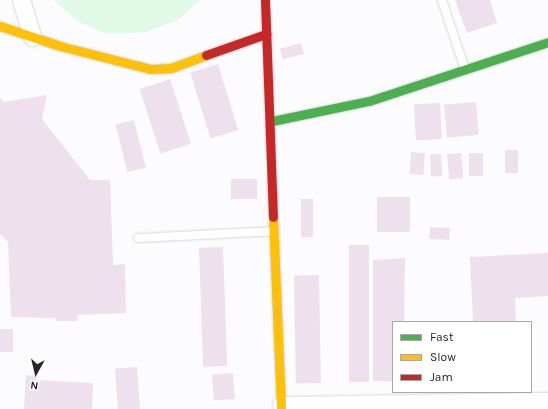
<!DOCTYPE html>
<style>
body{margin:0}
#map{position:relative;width:548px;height:409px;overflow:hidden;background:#fcfbfe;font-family:Karla,sans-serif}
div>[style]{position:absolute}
.green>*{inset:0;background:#e1f9e7}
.building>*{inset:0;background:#eee0ec;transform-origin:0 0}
.roads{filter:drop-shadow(0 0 1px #d7d7d9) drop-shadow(0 0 1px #d7d7d9)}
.lane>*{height:8px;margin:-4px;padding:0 4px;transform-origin:4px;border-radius:4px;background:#fffeff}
.street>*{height:17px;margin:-8.5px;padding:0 8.5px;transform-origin:8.5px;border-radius:8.5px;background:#fffeff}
.fast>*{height:9px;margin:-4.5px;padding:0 4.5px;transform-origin:4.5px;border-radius:4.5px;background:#4caf50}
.slow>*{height:9px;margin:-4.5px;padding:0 4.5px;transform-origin:4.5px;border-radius:4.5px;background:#ffc107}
.jam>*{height:9px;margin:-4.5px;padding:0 4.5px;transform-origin:4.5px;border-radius:4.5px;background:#c62828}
span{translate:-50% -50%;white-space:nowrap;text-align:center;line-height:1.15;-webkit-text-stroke:3px #fff;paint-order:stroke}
.legend{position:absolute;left:392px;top:321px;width:140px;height:72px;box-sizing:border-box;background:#fff;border:1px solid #a8a7a8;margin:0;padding:5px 7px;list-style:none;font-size:12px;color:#252426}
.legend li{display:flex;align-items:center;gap:8px;height:20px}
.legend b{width:20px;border:1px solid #a8a7a8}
.north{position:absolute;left:16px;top:353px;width:40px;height:40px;-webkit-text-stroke:3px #fff;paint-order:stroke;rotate:188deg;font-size:11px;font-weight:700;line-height:16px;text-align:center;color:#252426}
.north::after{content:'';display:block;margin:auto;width:14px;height:18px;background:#252426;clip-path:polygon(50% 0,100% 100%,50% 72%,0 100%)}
</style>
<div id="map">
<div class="green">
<i style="clip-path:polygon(54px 0,200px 0,178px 20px,146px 32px,107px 34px,77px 21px)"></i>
</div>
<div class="building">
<i style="clip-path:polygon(455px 0,490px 0,497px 23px,467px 33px)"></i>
<i style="left:301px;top:43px;width:11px;height:22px;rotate:75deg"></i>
<i style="left:218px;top:64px;width:69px;height:29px;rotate:73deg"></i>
<i style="left:170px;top:79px;width:68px;height:32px;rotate:72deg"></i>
<i style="clip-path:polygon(47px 95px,42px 119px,90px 180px,110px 180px,113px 265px,125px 264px,126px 313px,77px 315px,77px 321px,56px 321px,56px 318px,11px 317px,8px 242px,0 234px,0 98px,4px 102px)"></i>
<i style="left:476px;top:102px;width:33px;height:32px;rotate:85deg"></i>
<i style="left:440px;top:103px;width:36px;height:26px;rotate:87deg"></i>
<i style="left:134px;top:120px;width:49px;height:19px;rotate:76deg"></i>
<i style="left:505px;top:150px;width:13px;height:23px"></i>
<i style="left:411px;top:152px;width:14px;height:22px;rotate:4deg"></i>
<i style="left:461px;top:153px;width:25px;height:14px;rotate:85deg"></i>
<i style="left:469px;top:153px;width:14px;height:23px"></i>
<i style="left:441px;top:154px;width:22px;height:11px;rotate:87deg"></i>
<i style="left:257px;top:179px;width:20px;height:26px;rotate:90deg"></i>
<i style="left:377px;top:197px;width:33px;height:35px"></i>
<i style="left:301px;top:199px;width:12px;height:38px"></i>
<i style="left:430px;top:227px;width:20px;height:12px;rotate:3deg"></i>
<i style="left:349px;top:245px;width:20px;height:137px"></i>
<i style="left:223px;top:247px;width:119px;height:24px;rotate:88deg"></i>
<i style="clip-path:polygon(548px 253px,548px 296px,515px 298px,516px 322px,473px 322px,470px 257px)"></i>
<i style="clip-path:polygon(405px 258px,404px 322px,393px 322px,393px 381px,373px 381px,373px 260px)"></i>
<i style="left:319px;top:275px;width:108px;height:25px;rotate:89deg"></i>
<i style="left:0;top:329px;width:13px;height:23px"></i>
<i style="left:137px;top:367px;width:42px;height:22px;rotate:86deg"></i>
<i style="left:233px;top:373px;width:26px;height:21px;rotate:86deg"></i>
<i style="clip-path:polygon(26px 375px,37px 376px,36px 380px,93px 383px,92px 409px,24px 409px)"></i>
</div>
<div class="roads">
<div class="lane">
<i style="left:442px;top:0;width:73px;rotate:71.6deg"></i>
<i style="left:138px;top:238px;width:136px;rotate:-2.9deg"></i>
</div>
<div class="street">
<i style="left:21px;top:0;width:39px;rotate:73deg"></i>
<i style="left:281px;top:405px;width:267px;rotate:-0.9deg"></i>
</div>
<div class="fast">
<i style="left:272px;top:121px;width:99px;rotate:-11.7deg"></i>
<i style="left:369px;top:101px;width:188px;rotate:-18.2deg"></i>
</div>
<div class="slow">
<i style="left:0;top:26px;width:63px;rotate:18.4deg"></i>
<i style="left:60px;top:46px;width:94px;rotate:14.2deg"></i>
<i style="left:151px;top:69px;width:20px;rotate:-3deg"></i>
<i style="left:171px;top:68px;width:37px;rotate:-20deg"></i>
<i style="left:273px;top:217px;width:192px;rotate:87.6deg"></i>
</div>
<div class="jam">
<i style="left:265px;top:0;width:217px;rotate:87.9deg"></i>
<i style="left:206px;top:55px;width:64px;rotate:-19.3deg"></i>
</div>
</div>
<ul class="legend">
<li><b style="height:5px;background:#4caf50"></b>Fast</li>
<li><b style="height:5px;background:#ffc107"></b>Slow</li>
<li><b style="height:5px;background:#c62828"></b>Jam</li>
</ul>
<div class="north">N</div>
</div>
